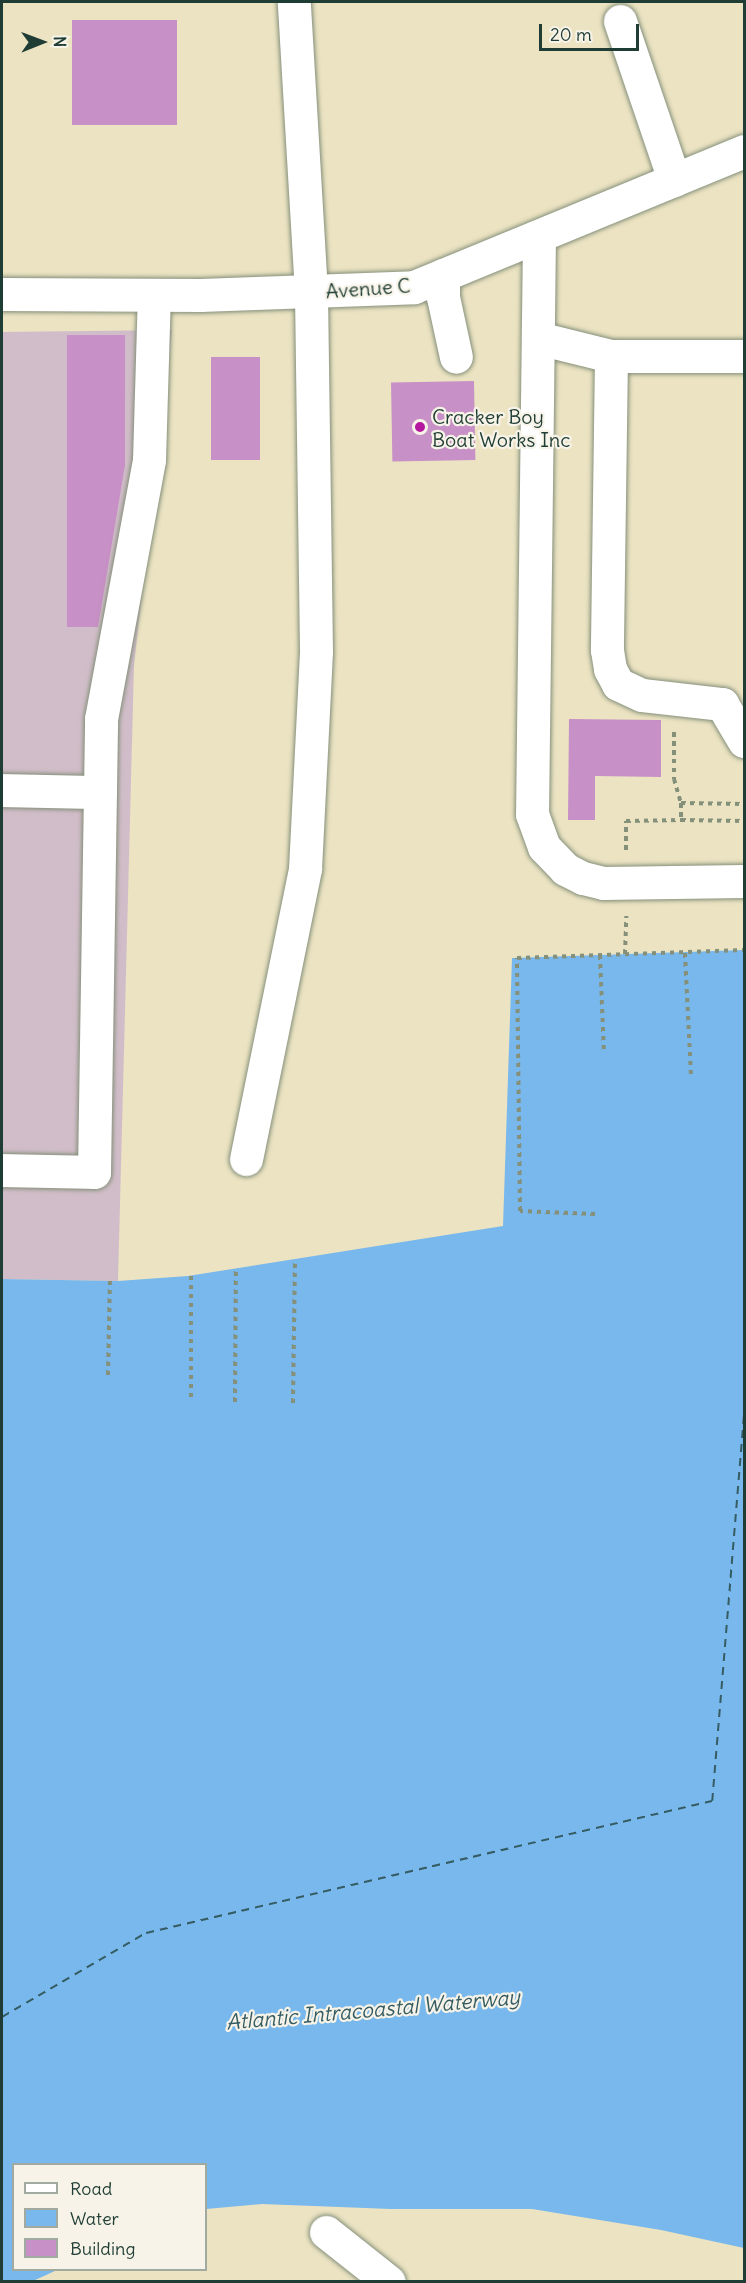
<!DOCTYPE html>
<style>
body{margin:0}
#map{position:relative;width:746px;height:2283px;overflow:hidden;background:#ebe3c2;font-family:Delius,sans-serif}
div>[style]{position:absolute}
.industrial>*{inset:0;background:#d1bdc9}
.water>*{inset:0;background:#78b8ec}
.ferry>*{height:1.5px;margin-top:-0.75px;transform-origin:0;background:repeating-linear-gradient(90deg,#355c62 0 8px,transparent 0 14px)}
.building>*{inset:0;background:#c790c6;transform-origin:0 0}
.path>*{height:4px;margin-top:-2px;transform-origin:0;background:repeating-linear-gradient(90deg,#85907b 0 4.5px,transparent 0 9px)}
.roads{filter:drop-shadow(0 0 2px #85907b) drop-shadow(0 0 2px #85907b)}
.minor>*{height:33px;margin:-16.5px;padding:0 16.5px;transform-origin:16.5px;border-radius:16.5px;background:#fff}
.dots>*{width:16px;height:16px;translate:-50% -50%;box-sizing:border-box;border:3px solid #f7f3e8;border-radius:50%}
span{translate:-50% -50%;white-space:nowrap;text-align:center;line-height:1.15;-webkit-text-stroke:4.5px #f7f3e8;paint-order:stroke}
.street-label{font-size:20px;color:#1f3d34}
.poi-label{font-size:20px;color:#1f3d34}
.left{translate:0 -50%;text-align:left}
.water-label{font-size:21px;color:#355c62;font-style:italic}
.frame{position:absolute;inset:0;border:3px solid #1f3d34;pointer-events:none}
.legend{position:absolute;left:12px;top:2163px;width:195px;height:108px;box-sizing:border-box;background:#f7f3e8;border:2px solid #a1aaa0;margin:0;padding:8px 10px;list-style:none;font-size:18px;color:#1f3d34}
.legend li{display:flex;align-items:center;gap:12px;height:30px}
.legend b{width:30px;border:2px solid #a1aaa0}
.north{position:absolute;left:12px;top:12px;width:60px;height:60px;-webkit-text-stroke:4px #f7f3e8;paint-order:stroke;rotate:89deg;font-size:16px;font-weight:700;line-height:24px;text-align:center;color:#1f3d34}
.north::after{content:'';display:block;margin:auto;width:21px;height:27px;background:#1f3d34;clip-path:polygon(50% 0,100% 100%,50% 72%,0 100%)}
.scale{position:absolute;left:539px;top:24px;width:100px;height:27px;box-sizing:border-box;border:3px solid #1f3d34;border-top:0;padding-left:8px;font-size:18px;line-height:21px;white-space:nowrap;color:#1f3d34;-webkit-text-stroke:4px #f7f3e8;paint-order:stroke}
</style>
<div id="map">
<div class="industrial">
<i style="clip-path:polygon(172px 330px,134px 665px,118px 1281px,2px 1279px,2px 332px)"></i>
</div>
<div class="water">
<i style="clip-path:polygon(744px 950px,744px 2248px,661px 2230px,532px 2209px,391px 2209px,262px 2204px,206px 2209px,206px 2164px,14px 2164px,14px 2270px,57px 2270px,33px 2281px,2px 2281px,2px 1279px,118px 1281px,188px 1276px,503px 1226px,512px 958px)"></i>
</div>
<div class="ferry">
<i style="left:2px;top:2017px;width:167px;rotate:-30.3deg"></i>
<i style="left:146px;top:1933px;width:581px;rotate:-13.13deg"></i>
<i style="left:712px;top:1801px;width:393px;rotate:-85.3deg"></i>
</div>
<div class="building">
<i style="left:72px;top:20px;width:105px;height:105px"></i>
<i style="clip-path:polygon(67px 335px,125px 335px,125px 465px,98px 627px,67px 627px)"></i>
<i style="left:211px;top:357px;width:49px;height:103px"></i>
<i style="left:474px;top:381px;width:79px;height:83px;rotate:89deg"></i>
<i style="clip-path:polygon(569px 719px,661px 720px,661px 777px,595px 776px,595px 820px,568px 820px)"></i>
</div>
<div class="path">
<i style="left:674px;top:732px;width:47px;rotate:90deg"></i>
<i style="left:674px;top:779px;width:25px;rotate:74deg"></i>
<i style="left:681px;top:803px;width:17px;rotate:90deg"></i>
<i style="left:681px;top:820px;width:63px;rotate:0.9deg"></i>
<i style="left:681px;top:803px;width:63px;rotate:0.9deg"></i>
<i style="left:626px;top:850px;width:29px;rotate:-90deg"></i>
<i style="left:626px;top:821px;width:55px;rotate:-1deg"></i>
<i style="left:685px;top:953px;width:124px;rotate:87.2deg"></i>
<i style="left:625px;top:954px;width:38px;rotate:-88deg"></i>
<i style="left:600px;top:955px;width:98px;rotate:87.7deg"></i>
<i style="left:595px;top:1214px;width:75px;rotate:-177.7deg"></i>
<i style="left:520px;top:1211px;width:253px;rotate:-90.7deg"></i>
<i style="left:517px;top:958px;width:227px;rotate:-2deg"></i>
<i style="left:191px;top:1276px;width:124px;rotate:90deg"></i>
<i style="left:108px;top:1375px;width:94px;rotate:-88.8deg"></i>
<i style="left:235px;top:1402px;width:134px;rotate:-89.6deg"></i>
<i style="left:293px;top:1403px;width:144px;rotate:-89.2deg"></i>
</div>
<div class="roads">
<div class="minor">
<i style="left:620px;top:21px;width:168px;rotate:71.2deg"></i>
<i style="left:539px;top:236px;width:578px;rotate:90.69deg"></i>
<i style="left:532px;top:814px;width:35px;rotate:70deg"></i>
<i style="left:544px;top:847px;width:30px;rotate:46deg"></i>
<i style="left:565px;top:869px;width:20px;rotate:27deg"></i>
<i style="left:583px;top:878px;width:21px;rotate:14deg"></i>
<i style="left:603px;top:883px;width:141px;rotate:-0.8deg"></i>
<i style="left:443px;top:275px;width:22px;rotate:90deg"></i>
<i style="left:443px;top:297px;width:61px;rotate:77.8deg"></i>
<i style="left:2px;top:294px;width:198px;rotate:0.3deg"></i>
<i style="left:200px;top:295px;width:214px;rotate:-2.1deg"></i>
<i style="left:414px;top:287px;width:357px;rotate:-22.4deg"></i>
<i style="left:538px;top:338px;width:75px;rotate:13.9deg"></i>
<i style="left:611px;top:356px;width:133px"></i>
<i style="left:611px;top:356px;width:294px;rotate:90.8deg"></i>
<i style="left:607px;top:650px;width:19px;rotate:81deg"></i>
<i style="left:610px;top:669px;width:17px;rotate:62deg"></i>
<i style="left:618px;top:684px;width:26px;rotate:25deg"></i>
<i style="left:642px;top:695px;width:81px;rotate:6.4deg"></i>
<i style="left:722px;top:704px;width:43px;rotate:59.3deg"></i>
<i style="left:2px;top:790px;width:98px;rotate:1.2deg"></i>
<i style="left:246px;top:1159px;width:296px;rotate:-78.5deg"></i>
<i style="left:305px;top:869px;width:218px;rotate:-87.1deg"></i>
<i style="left:316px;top:651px;width:359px;rotate:-90.8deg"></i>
<i style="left:311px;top:292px;width:290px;rotate:-93.4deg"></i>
<i style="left:2px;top:1170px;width:92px;rotate:1.2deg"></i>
<i style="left:94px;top:1172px;width:453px;rotate:-89.1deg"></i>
<i style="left:101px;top:719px;width:263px;rotate:-79.5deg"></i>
<i style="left:149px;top:460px;width:165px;rotate:-88.3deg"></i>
<i style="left:326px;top:2232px;width:80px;rotate:38.4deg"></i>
</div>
</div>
<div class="dots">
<i style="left:420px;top:427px;background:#b5179e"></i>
</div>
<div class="street-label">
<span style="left:368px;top:288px;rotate:-4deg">Avenue C</span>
</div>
<div class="poi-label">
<span class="left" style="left:432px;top:428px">Cracker Boy<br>Boat Works Inc</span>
</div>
<div class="water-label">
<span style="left:373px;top:2010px;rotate:-5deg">Atlantic Intracoastal Waterway</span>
</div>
<div class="frame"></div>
<ul class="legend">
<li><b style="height:8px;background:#fff"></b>Road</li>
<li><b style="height:16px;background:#78b8ec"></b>Water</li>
<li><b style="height:16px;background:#c790c6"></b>Building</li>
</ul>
<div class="north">N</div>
<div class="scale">20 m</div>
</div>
